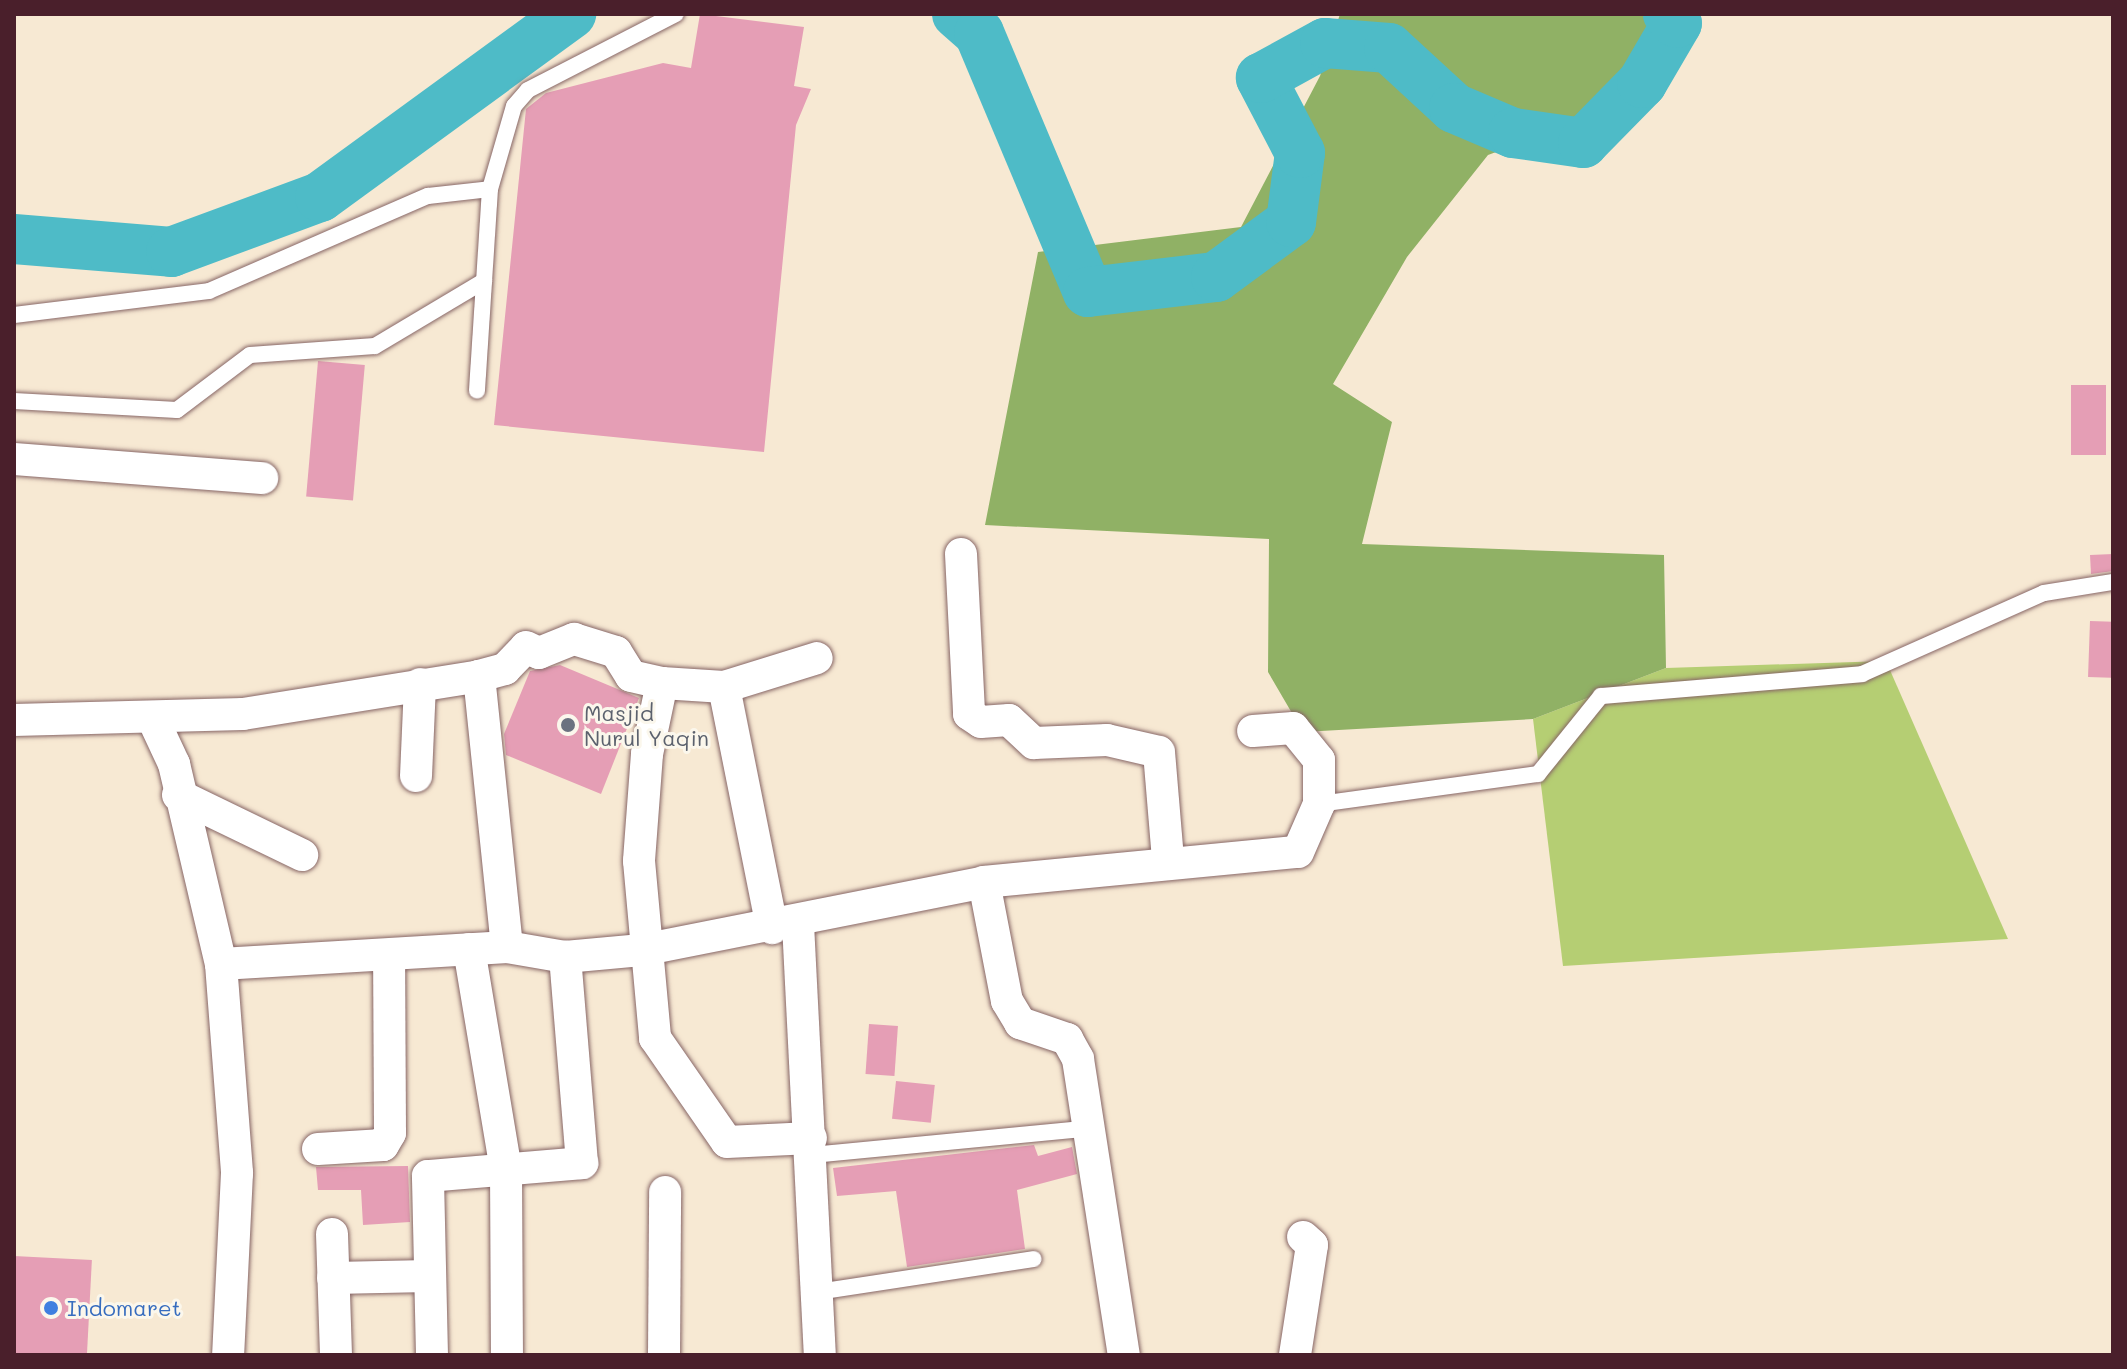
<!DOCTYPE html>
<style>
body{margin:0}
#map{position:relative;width:2127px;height:1369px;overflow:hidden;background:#f7e9d3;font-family:Mali,sans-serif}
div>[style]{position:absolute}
.green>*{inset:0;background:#b5ce73}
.forest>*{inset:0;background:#90b165}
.river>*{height:50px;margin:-25px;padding:0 25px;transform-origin:25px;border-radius:25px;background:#4ebbc7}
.building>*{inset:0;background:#e59eb5;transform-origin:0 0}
.roads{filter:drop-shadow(0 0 2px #876666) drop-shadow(0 0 2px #876666)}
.service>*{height:16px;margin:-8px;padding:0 8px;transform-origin:8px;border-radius:8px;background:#fff}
.minor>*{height:32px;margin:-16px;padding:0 16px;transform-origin:16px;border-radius:16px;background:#fff}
.dots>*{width:22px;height:22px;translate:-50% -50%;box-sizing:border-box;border:4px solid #fbf7ec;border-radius:50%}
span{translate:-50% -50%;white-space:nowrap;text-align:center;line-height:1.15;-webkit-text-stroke:6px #fbf7ec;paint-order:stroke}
.worship-label{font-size:22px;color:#5b616d}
.left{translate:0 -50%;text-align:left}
.shop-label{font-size:22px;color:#366cbe}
.frame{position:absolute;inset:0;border:16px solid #4a1f2b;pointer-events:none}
</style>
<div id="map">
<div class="green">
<i style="clip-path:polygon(1886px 661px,2008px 939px,1563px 966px,1533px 719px,1666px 668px)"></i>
</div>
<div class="forest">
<i style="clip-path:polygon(1340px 14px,1686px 14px,1657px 93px,1488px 155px,1407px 257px,1333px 384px,1392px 422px,1362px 544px,1664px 555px,1666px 668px,1533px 719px,1303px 732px,1268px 672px,1269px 539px,985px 525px,1038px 252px,1241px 227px,1320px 76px)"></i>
</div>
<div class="river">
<i style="left:957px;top:14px;width:29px;rotate:41deg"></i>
<i style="left:979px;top:33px;width:281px;rotate:67.2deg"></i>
<i style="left:1088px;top:292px;width:129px;rotate:-6.7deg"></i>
<i style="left:1216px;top:277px;width:93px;rotate:-36.3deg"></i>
<i style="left:1291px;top:222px;width:70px;rotate:-82.6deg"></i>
<i style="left:1300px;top:153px;width:85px;rotate:-117.5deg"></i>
<i style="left:1261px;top:78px;width:73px;rotate:-28.7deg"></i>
<i style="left:1325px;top:43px;width:64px;rotate:4.5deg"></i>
<i style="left:1389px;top:48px;width:88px;rotate:42.7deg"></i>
<i style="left:1454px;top:108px;width:64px;rotate:23deg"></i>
<i style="left:1513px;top:133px;width:71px;rotate:8.1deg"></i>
<i style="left:1583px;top:143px;width:84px;rotate:-45.5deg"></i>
<i style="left:1642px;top:83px;width:69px;rotate:-59.7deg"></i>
<i style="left:1677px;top:23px;width:13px;rotate:-135deg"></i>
<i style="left:14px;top:239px;width:158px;rotate:4.7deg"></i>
<i style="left:171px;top:252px;width:159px;rotate:-20.3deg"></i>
<i style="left:320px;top:197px;width:311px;rotate:-36.1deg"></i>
</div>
<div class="building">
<i style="clip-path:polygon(700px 14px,804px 27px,794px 86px,811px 89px,796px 125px,764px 452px,494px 425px,526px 109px,546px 93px,663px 63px,691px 68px)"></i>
<i style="left:318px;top:361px;width:47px;height:136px;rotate:5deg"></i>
<i style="left:2071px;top:385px;width:35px;height:70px"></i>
<i style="clip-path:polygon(2113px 554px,2113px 571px,2091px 574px,2090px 555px)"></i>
<i style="left:2090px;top:621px;width:23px;height:56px;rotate:2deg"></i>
<i style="clip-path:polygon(560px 665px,639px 698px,601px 794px,506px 755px,504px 734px,530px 671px)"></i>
<i style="left:869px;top:1024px;width:29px;height:50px;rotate:4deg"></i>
<i style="left:896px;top:1081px;width:39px;height:38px;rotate:6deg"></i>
<i style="clip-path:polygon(1034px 1145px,1038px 1156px,1072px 1147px,1077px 1174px,1017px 1190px,1025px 1249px,907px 1267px,896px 1191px,837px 1196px,833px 1168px)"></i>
<i style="clip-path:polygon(408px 1166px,410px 1222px,363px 1225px,361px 1190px,318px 1190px,316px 1167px)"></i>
<i style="left:14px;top:1256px;width:78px;height:99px;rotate:3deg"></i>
</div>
<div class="roads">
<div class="service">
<i style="left:490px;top:189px;width:86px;rotate:-73.9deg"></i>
<i style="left:514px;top:106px;width:21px;rotate:-49deg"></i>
<i style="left:528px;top:90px;width:166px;rotate:-27.2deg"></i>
<i style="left:14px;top:315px;width:196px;rotate:-7deg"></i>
<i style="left:209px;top:291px;width:239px;rotate:-23.5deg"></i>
<i style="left:428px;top:196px;width:62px;rotate:-6.4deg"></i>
<i style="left:490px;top:189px;width:202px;rotate:93.7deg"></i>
<i style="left:14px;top:401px;width:163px;rotate:3.2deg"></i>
<i style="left:177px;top:410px;width:91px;rotate:-37deg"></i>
<i style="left:250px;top:355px;width:125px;rotate:-4.1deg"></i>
<i style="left:375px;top:346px;width:127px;rotate:-30.8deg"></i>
<i style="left:1319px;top:804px;width:221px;rotate:-7.8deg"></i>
<i style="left:1538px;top:774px;width:100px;rotate:-51.1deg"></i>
<i style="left:1601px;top:696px;width:262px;rotate:-4.8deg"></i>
<i style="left:1862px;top:674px;width:199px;rotate:-24deg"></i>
<i style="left:2044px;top:593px;width:70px;rotate:-9.1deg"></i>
<i style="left:812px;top:1155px;width:282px;rotate:-5.5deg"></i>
<i style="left:818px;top:1292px;width:218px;rotate:-8.7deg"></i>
</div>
<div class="minor">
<i style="left:14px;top:459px;width:249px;rotate:4.4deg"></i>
<i style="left:961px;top:554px;width:160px;rotate:87.1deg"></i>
<i style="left:969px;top:714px;width:14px;rotate:34deg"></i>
<i style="left:981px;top:722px;width:28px;rotate:-4deg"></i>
<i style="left:1009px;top:720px;width:34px;rotate:43deg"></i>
<i style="left:1034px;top:743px;width:73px;rotate:-2.4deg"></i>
<i style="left:1107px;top:740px;width:53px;rotate:13deg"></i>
<i style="left:1159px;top:752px;width:108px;rotate:85.2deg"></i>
<i style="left:479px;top:676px;width:272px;rotate:84.1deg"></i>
<i style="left:662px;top:683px;width:73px;rotate:101.9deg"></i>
<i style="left:647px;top:754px;width:107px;rotate:94.3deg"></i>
<i style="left:639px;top:861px;width:178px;rotate:84.8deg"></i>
<i style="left:655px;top:1038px;width:126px;rotate:55.3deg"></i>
<i style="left:727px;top:1142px;width:84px;rotate:-2.7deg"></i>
<i style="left:724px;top:687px;width:246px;rotate:78.7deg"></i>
<i style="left:153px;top:719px;width:50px;rotate:65deg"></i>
<i style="left:174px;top:764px;width:205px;rotate:76.8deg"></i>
<i style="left:221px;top:964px;width:210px;rotate:85.6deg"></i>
<i style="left:237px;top:1173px;width:182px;rotate:92.8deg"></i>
<i style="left:14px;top:720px;width:229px;rotate:-1.5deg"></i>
<i style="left:243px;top:714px;width:239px;rotate:-9.1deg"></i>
<i style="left:479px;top:676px;width:27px;rotate:-15deg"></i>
<i style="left:505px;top:669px;width:30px;rotate:-46deg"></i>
<i style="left:526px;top:647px;width:14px;rotate:25deg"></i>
<i style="left:539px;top:653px;width:38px;rotate:-22deg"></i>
<i style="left:574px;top:639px;width:44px;rotate:17.2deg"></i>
<i style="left:616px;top:652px;width:28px;rotate:58deg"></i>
<i style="left:631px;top:676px;width:32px;rotate:13deg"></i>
<i style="left:662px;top:683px;width:62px;rotate:3.7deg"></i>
<i style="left:724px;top:687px;width:97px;rotate:-17.3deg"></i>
<i style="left:416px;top:776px;width:92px;rotate:-87.5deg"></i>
<i style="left:178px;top:795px;width:138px;rotate:25.8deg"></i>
<i style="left:984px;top:882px;width:121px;rotate:79.1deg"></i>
<i style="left:1007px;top:1001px;width:26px;rotate:59deg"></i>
<i style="left:1020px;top:1023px;width:50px;rotate:18.8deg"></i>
<i style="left:1067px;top:1039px;width:23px;rotate:61deg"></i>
<i style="left:1078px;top:1059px;width:300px;rotate:81.2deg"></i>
<i style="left:798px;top:924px;width:432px;rotate:87.1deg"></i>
<i style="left:469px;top:949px;width:224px;rotate:80.5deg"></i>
<i style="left:506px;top:1170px;width:185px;rotate:89.7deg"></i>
<i style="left:221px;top:964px;width:287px;rotate:-3.4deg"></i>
<i style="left:507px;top:947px;width:59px;rotate:9.8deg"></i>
<i style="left:565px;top:957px;width:77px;rotate:-5.2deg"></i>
<i style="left:642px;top:950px;width:349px;rotate:-11.2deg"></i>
<i style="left:984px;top:882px;width:315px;rotate:-5.5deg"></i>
<i style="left:1298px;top:852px;width:52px;rotate:-66.4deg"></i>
<i style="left:1319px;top:804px;width:44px;rotate:-90deg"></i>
<i style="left:1319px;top:760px;width:41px;rotate:-129.1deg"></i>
<i style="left:1293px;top:728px;width:40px;rotate:175.7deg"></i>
<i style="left:318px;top:1149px;width:65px;rotate:-3.5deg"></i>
<i style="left:383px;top:1145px;width:14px;rotate:-60deg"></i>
<i style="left:390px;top:1133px;width:177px;rotate:-90.3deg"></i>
<i style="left:332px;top:1234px;width:121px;rotate:88.1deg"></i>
<i style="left:333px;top:1278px;width:96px;rotate:-1.2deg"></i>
<i style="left:432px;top:1355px;width:179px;rotate:-91.3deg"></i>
<i style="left:428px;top:1176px;width:155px;rotate:-4.8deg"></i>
<i style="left:582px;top:1163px;width:207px;rotate:-94.7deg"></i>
<i style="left:664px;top:1355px;width:163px;rotate:-89.6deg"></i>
<i style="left:1295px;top:1355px;width:111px;rotate:-81.2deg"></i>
<i style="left:1312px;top:1245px;width:12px;rotate:-138deg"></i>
</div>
</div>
<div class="dots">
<i style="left:568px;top:725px;background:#6b7280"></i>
<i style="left:51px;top:1308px;background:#3f7fe0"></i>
</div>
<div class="worship-label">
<span class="left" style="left:584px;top:725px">Masjid<br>Nurul Yaqin</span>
</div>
<div class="shop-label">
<span class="left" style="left:67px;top:1308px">Indomaret</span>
</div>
<div class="frame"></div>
</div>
